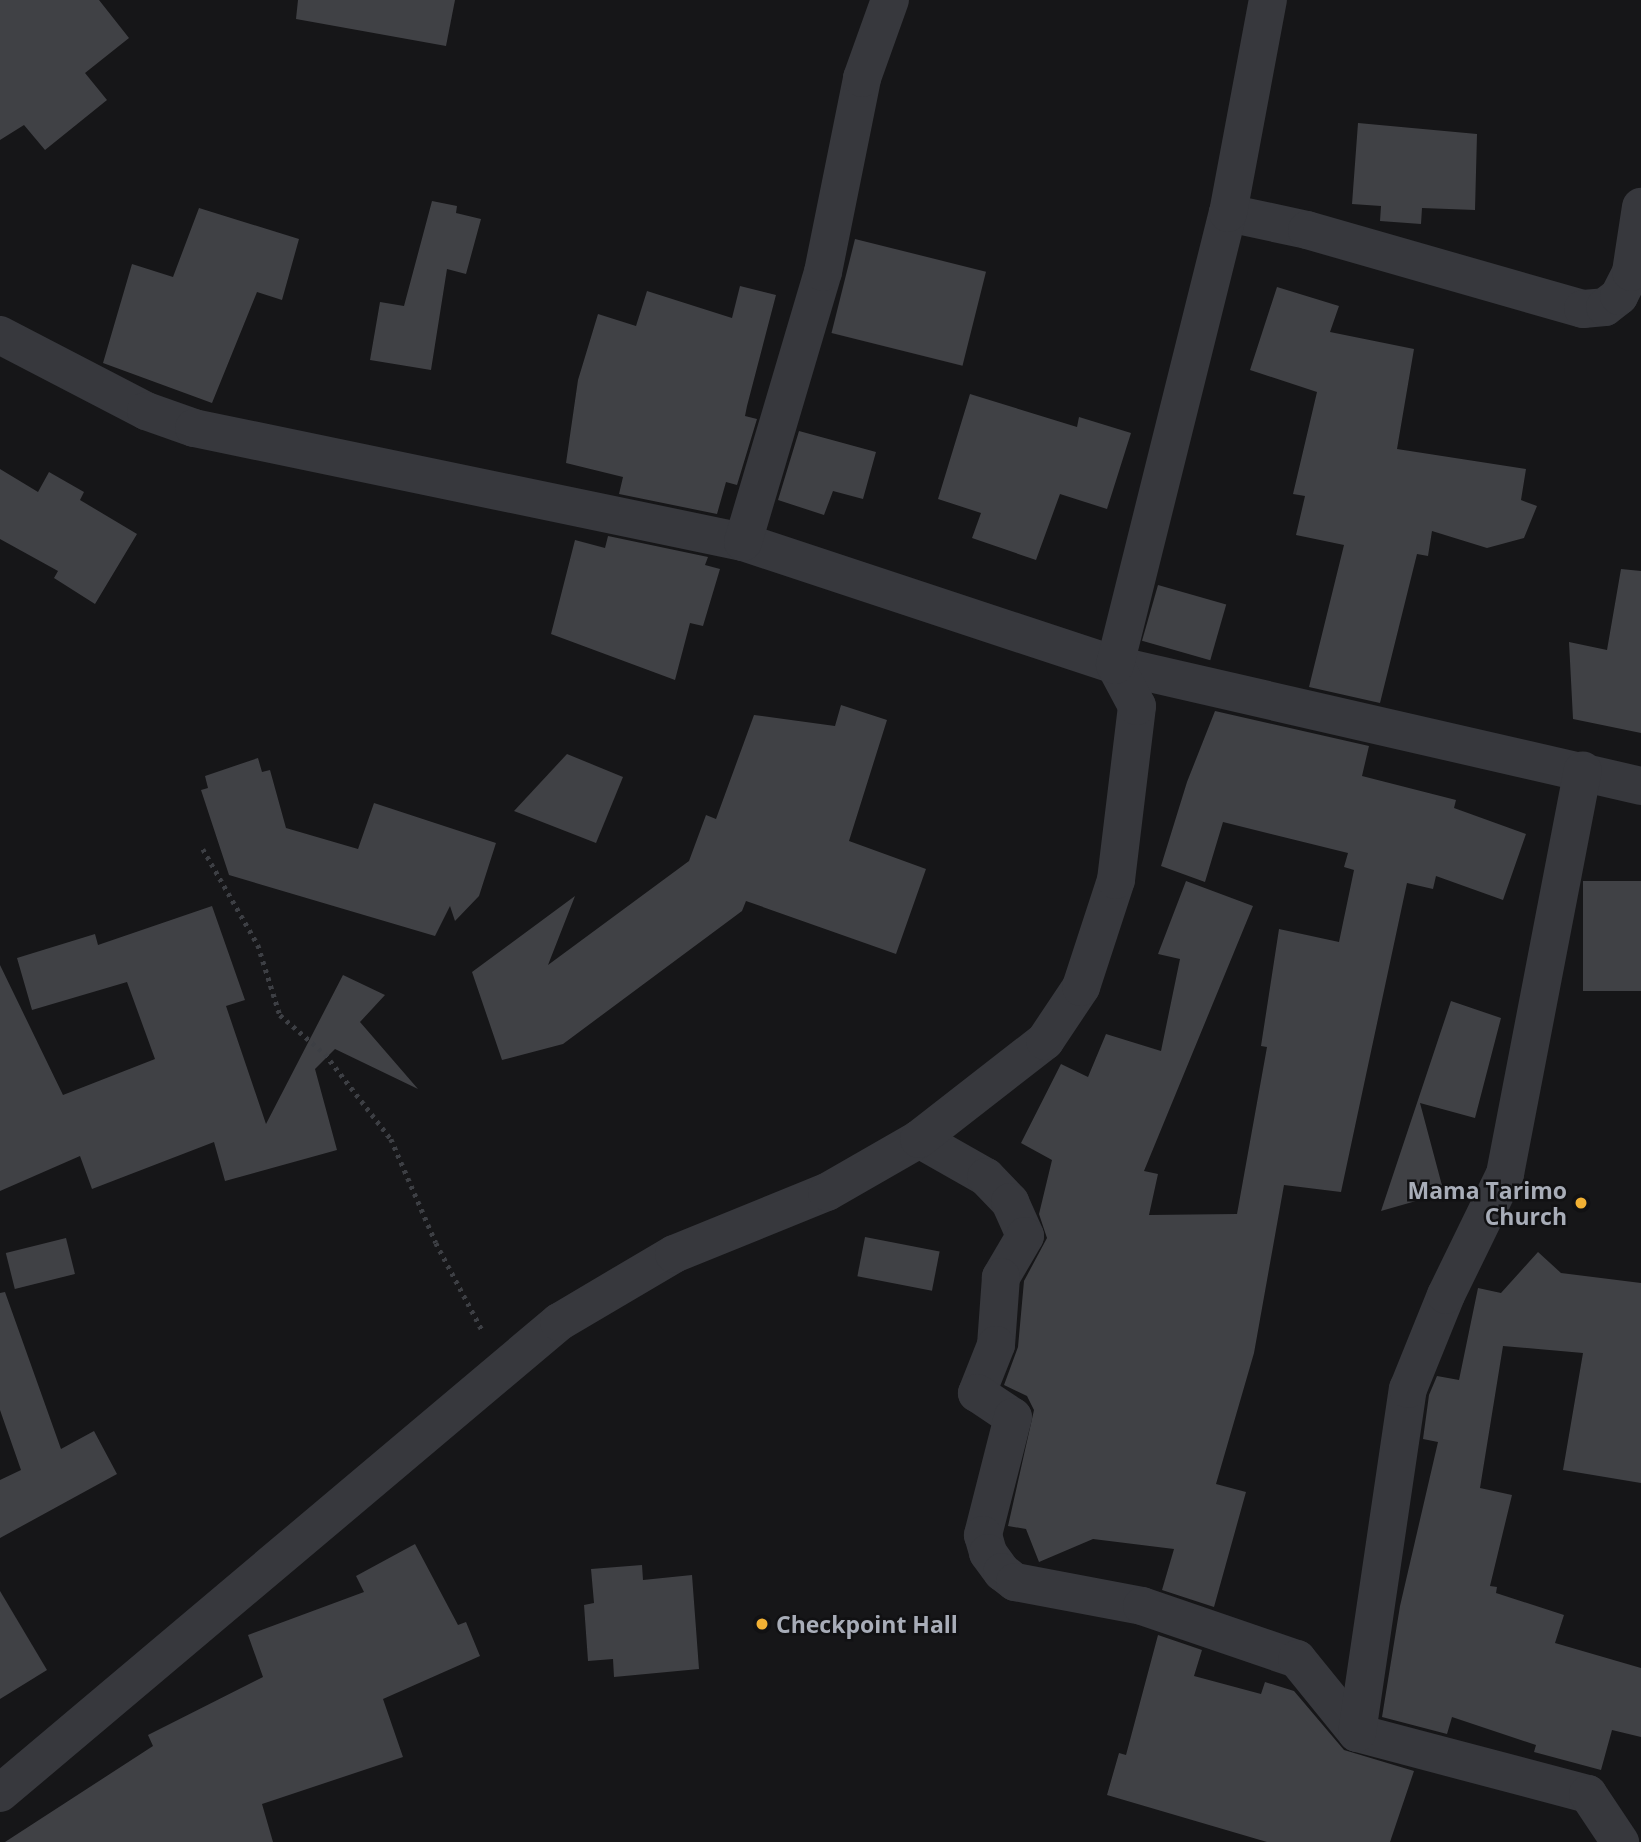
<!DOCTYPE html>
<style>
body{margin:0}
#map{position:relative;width:1641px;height:1842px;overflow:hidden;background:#161618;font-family:"Open Sans",sans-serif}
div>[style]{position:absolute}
.building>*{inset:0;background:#404145;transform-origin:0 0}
.path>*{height:4.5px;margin-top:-2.25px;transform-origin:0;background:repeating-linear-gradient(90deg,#3d3f44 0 3.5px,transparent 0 8.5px)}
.street>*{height:38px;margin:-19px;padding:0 19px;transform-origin:19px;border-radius:19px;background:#37383d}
.dots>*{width:19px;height:19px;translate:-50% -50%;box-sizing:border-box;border:4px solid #111113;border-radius:50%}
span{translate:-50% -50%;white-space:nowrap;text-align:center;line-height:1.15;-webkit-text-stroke:5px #111113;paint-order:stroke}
.poi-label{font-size:23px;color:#a8adb8;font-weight:700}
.right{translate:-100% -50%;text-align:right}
.left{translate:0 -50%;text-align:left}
</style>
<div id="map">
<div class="building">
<i style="clip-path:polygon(0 0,99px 0,129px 38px,85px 73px,107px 100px,45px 150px,24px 125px,0 140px)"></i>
<i style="clip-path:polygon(298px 0,455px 0,446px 46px,296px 19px)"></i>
<i style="clip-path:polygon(1358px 123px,1477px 134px,1475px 210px,1422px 208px,1421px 224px,1380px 221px,1381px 206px,1352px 204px)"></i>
<i style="clip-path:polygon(432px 201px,457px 206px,456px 213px,481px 219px,466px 274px,447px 269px,431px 370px,370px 360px,380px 302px,404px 306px)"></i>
<i style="clip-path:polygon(199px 208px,299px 239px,282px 300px,257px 292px,212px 403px,103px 363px,132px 264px,173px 277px)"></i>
<i style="left:855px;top:239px;width:135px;height:97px;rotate:14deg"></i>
<i style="clip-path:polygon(740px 286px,776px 295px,747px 406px,745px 416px,757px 419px,737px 485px,726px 482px,717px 514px,619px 494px,623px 477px,566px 463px,578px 380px,598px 314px,636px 326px,647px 291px,732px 318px)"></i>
<i style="clip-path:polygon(1277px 287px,1339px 306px,1330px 332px,1414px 349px,1397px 449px,1526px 469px,1521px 500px,1537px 506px,1524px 538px,1487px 548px,1432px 531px,1428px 556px,1417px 554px,1380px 703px,1309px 687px,1344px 545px,1296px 535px,1305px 496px,1293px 494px,1317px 392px,1250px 370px)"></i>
<i style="clip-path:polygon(970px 394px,1077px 427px,1079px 417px,1131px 433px,1107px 509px,1060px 494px,1036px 560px,972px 538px,981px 513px,938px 499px)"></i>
<i style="clip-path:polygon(799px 431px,876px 452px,863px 499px,833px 491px,824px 515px,778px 500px)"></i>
<i style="clip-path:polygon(0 469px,38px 492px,49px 472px,84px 492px,80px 500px,137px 534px,95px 604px,54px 578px,58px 571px,0 539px)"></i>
<i style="clip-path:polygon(608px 536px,708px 557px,705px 565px,720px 569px,703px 626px,690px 623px,675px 680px,551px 634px,575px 540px,605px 548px)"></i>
<i style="clip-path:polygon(1621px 569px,1641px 571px,1641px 733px,1573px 719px,1569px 642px,1607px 650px)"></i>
<i style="left:1158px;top:585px;width:71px;height:58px;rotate:16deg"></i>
<i style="clip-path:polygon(841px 705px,887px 720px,849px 841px,926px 869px,896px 954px,746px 901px,742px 911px,563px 1044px,502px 1060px,472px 972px,575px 896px,548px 965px,689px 861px,706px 815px,716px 819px,754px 715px,835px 726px)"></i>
<i style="clip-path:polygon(1215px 711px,1369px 746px,1362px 776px,1456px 800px,1454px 808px,1526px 834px,1503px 900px,1436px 876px,1433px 889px,1407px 883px,1341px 1192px,1284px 1185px,1254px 1353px,1216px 1484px,1246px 1492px,1214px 1607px,1162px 1590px,1174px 1549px,1093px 1539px,1039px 1562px,1026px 1529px,1008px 1526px,1034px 1410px,1027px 1396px,1004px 1385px,1018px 1347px,1024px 1281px,1047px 1238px,1039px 1214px,1052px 1160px,1021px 1143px,1061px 1064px,1088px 1077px,1106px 1034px,1161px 1051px,1180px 959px,1158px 954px,1186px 881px,1253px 906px,1144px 1171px,1158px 1174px,1149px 1215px,1237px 1214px,1267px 1047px,1261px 1046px,1279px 929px,1339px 942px,1354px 870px,1344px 867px,1348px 853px,1223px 822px,1205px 882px,1161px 866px,1187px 782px)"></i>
<i style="clip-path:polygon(567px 754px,623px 777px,596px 843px,514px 811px)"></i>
<i style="clip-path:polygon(258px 758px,262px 772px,270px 770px,286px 828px,358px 849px,374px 803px,496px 843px,479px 896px,455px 921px,450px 906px,435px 936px,229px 875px,201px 790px,208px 788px,205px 776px)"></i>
<i style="left:1641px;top:881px;width:110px;height:58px;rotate:90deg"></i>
<i style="clip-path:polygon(212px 906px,245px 1000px,226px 1006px,266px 1124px,343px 975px,385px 995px,360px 1022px,418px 1089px,335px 1049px,315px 1069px,337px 1150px,225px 1181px,214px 1142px,92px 1189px,80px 1156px,0 1191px,0 965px,63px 1095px,155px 1059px,127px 982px,32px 1010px,17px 958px,95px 934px,98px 945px)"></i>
<i style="clip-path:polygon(1451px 1001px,1501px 1018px,1475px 1118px,1420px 1103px,1444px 1193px,1381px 1211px)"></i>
<i style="left:865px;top:1237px;width:76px;height:40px;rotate:11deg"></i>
<i style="left:66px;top:1238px;width:37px;height:62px;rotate:76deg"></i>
<i style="clip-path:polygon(1538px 1252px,1561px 1273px,1641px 1283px,1641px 1483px,1563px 1470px,1583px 1353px,1503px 1346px,1480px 1488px,1512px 1495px,1490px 1586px,1497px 1587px,1496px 1593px,1564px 1615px,1555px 1643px,1641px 1668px,1641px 1737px,1612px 1730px,1601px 1770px,1534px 1752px,1536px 1745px,1452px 1717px,1447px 1734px,1382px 1717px,1400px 1606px,1438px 1442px,1423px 1439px,1429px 1395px,1437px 1376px,1459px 1380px,1478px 1288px,1501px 1293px)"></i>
<i style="clip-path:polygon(5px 1292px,61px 1449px,94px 1431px,117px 1474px,0 1538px,0 1480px,21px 1470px,0 1410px,0 1293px)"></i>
<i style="clip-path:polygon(415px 1544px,458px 1625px,466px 1622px,480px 1656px,383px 1699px,403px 1757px,262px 1804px,273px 1842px,5px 1842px,153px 1746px,148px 1735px,263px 1677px,248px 1635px,364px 1592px,356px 1576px)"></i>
<i style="clip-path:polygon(642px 1565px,643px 1580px,692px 1575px,699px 1669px,614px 1677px,613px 1659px,588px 1661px,584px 1605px,594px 1603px,591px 1569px)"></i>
<i style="clip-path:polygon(0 1591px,47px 1670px,0 1699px)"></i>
<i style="clip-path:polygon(1158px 1635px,1202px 1650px,1194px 1676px,1261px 1694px,1265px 1682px,1294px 1691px,1344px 1750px,1414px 1771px,1390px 1842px,1267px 1842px,1107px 1795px,1119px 1753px,1126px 1755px)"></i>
</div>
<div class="path">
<i style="left:203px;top:849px;width:111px;rotate:60.2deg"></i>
<i style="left:258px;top:945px;width:73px;rotate:72.6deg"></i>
<i style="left:280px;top:1015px;width:60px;rotate:40.9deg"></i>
<i style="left:325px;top:1054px;width:108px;rotate:52.2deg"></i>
<i style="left:391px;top:1139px;width:113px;rotate:66.6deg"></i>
<i style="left:436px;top:1243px;width:98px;rotate:62.1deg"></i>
</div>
<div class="street">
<i style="left:1228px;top:213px;width:81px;rotate:12.1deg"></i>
<i style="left:1307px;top:230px;width:287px;rotate:16deg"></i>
<i style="left:1583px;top:309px;width:22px;rotate:-5deg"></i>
<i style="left:1605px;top:307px;width:18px;rotate:-38deg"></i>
<i style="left:1619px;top:296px;width:27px;rotate:-63deg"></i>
<i style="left:1631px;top:272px;width:66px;rotate:-81.3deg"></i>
<i style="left:0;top:335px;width:165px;rotate:27.5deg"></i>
<i style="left:146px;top:411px;width:51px;rotate:19.5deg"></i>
<i style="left:194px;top:428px;width:561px;rotate:11.73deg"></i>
<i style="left:743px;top:542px;width:392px;rotate:18.3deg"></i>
<i style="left:1115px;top:665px;width:540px;rotate:12.95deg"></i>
<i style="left:743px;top:542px;width:282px;rotate:-73.5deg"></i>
<i style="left:823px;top:272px;width:198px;rotate:-78.6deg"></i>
<i style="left:862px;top:78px;width:83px;rotate:-70.3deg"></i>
<i style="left:919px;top:1139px;width:77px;rotate:29.6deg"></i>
<i style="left:986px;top:1177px;width:35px;rotate:46deg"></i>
<i style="left:1010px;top:1202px;width:37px;rotate:66deg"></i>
<i style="left:1025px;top:1236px;width:48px;rotate:120.3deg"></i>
<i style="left:1001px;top:1277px;width:68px;rotate:94.2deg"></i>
<i style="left:996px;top:1345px;width:52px;rotate:111.6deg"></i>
<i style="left:977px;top:1393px;width:43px;rotate:33.7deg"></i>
<i style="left:1013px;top:1417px;width:122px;rotate:104.3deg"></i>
<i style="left:983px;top:1535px;width:19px;rotate:74deg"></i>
<i style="left:988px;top:1553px;width:24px;rotate:54deg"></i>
<i style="left:1002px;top:1572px;width:16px;rotate:38deg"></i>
<i style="left:1015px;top:1582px;width:129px;rotate:10.7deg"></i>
<i style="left:1142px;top:1606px;width:164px;rotate:18.9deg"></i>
<i style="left:1297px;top:1659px;width:95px;rotate:51deg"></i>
<i style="left:1357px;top:1733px;width:239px;rotate:14.8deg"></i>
<i style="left:1588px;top:1794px;width:58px;rotate:56.3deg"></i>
<i style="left:1357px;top:1733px;width:348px;rotate:-81.6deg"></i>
<i style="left:1408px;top:1389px;width:101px;rotate:-68deg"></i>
<i style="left:1446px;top:1295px;width:135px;rotate:-64deg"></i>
<i style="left:1505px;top:1174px;width:411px;rotate:-79.1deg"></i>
<i style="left:0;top:1793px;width:731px;rotate:-40.12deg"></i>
<i style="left:559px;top:1322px;width:134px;rotate:-30.6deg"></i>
<i style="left:674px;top:1254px;width:165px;rotate:-22.1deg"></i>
<i style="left:827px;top:1192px;width:106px;rotate:-29.9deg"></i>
<i style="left:919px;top:1139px;width:160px;rotate:-37.9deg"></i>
<i style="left:1045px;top:1041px;width:65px;rotate:-56.3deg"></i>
<i style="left:1081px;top:987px;width:113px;rotate:-71.9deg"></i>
<i style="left:1116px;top:880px;width:175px;rotate:-83.1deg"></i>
<i style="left:1137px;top:706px;width:47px;rotate:-118.2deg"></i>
<i style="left:1115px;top:665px;width:466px;rotate:-76deg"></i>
<i style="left:1228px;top:213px;width:217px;rotate:-79.4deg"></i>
</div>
<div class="dots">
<i style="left:1581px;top:1203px;background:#f2b134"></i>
<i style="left:762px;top:1624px;background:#f2b134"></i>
</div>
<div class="poi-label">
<span class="right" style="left:1567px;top:1203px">Mama Tarimo<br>Church</span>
<span class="left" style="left:776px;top:1624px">Checkpoint Hall</span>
</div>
</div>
